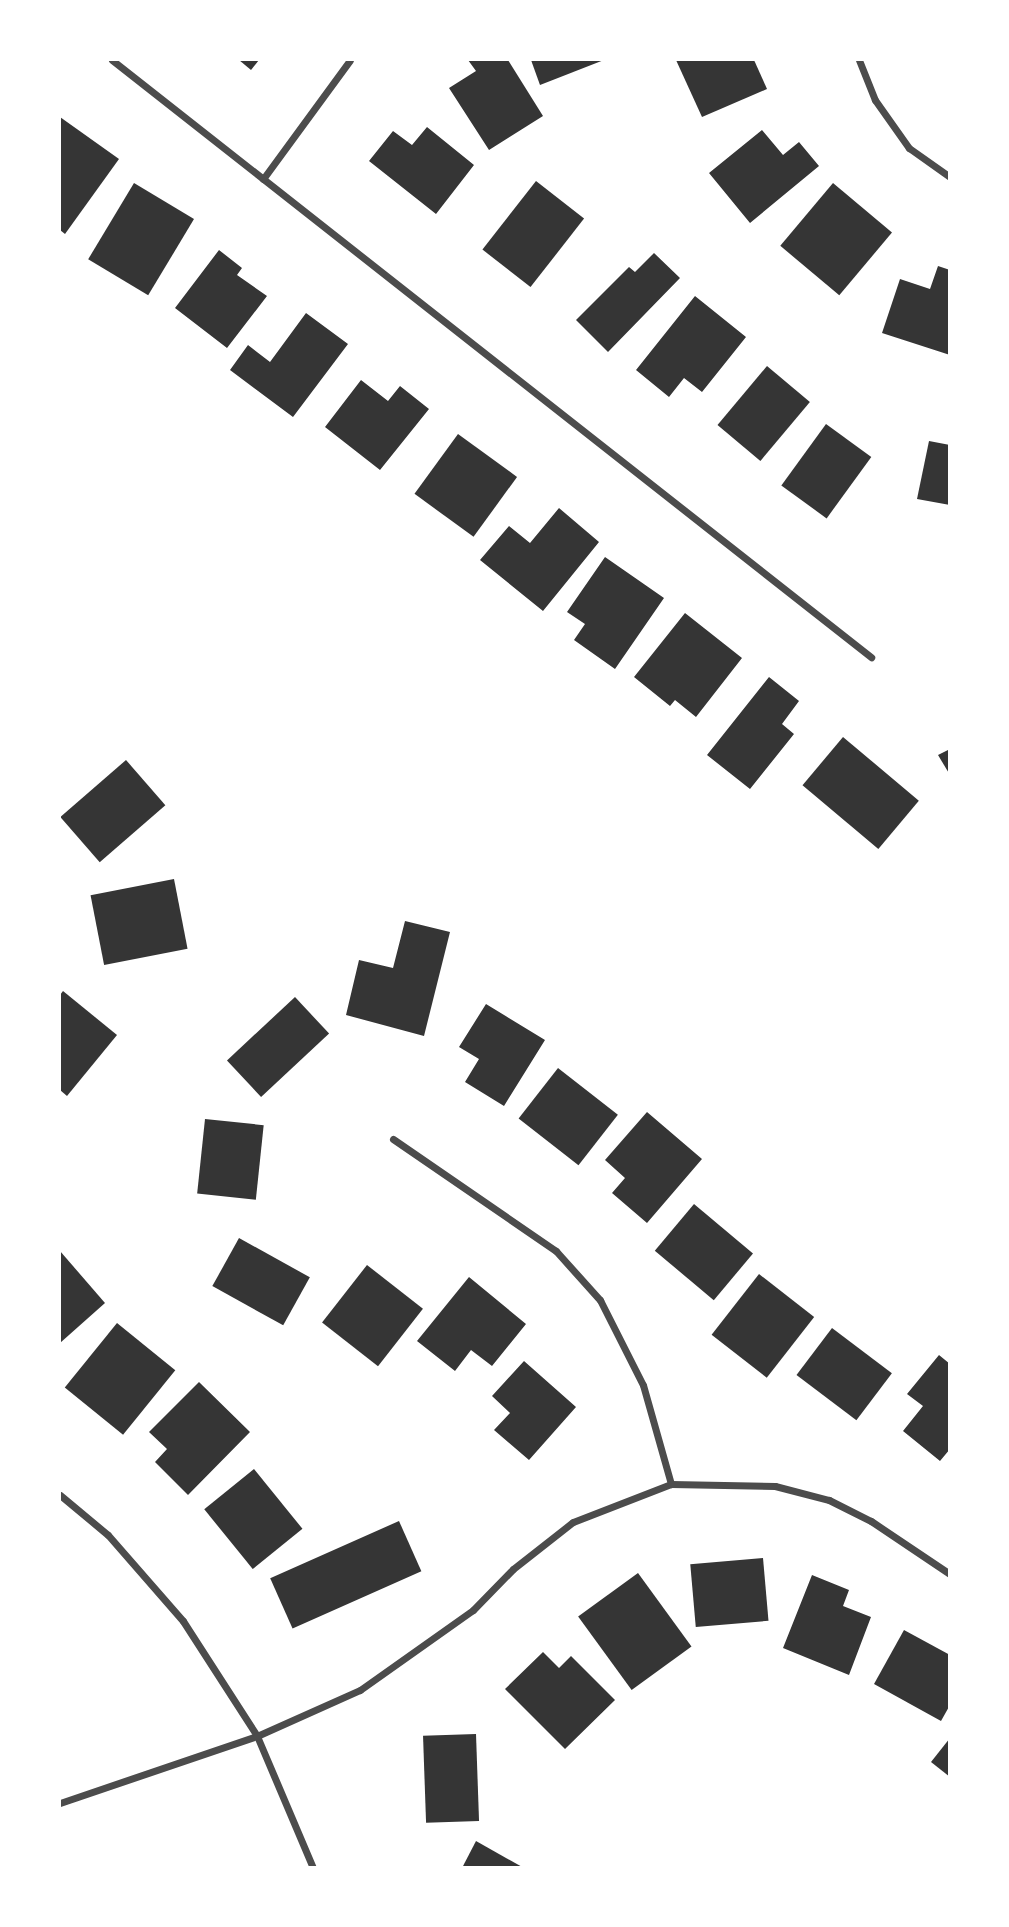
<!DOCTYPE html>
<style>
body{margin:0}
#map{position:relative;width:1009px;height:1927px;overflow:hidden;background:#fff;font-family:"Open Sans",sans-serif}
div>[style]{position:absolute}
.building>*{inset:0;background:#353535;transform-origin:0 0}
.minor>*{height:7px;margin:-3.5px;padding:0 3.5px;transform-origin:3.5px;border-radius:3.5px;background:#4c4c4c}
span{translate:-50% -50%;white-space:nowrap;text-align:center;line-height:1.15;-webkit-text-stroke:5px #fff;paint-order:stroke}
.frame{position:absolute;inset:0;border:61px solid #fff;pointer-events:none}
</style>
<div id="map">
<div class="building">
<i style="clip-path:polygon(239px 60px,259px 60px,251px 70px)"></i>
<i style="clip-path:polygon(468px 60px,508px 60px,543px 116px,489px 150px,449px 88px,476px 71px)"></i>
<i style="clip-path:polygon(531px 60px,604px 60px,540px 85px)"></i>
<i style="clip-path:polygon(676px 60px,754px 60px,767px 89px,702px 117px)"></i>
<i style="clip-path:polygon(60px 117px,119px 159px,65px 234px,60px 230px)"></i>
<i style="clip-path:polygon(427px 127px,474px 165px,436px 214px,369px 161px,393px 131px,412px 145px)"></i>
<i style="clip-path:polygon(762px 130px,783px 155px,799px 142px,819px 166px,750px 223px,709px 173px)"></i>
<i style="left:536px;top:181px;width:61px;height:87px;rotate:38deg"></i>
<i style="left:134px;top:183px;width:70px;height:89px;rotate:31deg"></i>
<i style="left:833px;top:183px;width:77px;height:82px;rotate:40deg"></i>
<i style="clip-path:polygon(219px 250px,242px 268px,237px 275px,267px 296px,227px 348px,175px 308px)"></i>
<i style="clip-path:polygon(654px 253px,680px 278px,608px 352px,576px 320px,629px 267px,635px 272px)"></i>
<i style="clip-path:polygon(938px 266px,950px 270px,950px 355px,882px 333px,900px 279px,930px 289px)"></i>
<i style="clip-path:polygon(695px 296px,746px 337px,702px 392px,684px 378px,669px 397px,636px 370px)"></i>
<i style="clip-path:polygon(306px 313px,348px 344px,293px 417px,230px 370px,248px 345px,270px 362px)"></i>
<i style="left:767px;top:366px;width:56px;height:77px;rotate:40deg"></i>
<i style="clip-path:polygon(361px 380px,388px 401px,400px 386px,429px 409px,380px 470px,325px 427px)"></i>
<i style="left:826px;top:424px;width:56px;height:76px;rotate:36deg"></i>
<i style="left:458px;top:434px;width:73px;height:74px;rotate:36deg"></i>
<i style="clip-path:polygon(929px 441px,950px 445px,950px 505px,917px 499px)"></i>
<i style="clip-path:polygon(559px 508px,599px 542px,543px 611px,480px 560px,509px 526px,530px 543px)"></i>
<i style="clip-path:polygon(605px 557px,664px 598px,615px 669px,574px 640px,585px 624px,567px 612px)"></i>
<i style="clip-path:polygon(685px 613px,742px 658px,696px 717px,675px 700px,670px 706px,634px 677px)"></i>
<i style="clip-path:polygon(769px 677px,799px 701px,782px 724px,794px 734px,750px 789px,707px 755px)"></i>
<i style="left:843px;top:737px;width:99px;height:63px;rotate:40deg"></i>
<i style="clip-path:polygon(950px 749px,950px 775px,938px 755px)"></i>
<i style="left:126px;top:760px;width:60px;height:87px;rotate:49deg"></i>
<i style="left:174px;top:879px;width:71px;height:85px;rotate:79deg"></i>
<i style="clip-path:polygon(405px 921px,450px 932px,424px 1036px,346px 1015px,359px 960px,393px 968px)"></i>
<i style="clip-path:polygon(63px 991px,117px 1035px,67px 1096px,60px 1090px,60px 995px)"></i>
<i style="left:295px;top:997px;width:50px;height:93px;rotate:47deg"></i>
<i style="clip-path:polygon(486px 1004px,545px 1040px,504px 1106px,465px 1082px,479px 1059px,459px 1047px)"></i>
<i style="left:558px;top:1068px;width:76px;height:64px;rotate:38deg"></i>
<i style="clip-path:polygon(647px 1112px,702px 1159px,647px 1223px,612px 1193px,625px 1178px,605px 1160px)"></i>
<i style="left:205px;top:1119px;width:59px;height:75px;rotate:6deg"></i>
<i style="left:694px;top:1204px;width:77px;height:61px;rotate:40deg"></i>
<i style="left:239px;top:1238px;width:81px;height:55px;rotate:29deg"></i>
<i style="clip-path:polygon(60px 1251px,105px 1303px,60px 1343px)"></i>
<i style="left:367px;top:1265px;width:71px;height:73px;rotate:38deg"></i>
<i style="left:759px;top:1274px;width:70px;height:77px;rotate:38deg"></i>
<i style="clip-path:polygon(469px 1277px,526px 1324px,492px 1366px,471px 1350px,455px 1371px,417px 1341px)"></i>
<i style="left:117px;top:1323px;width:75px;height:83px;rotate:39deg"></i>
<i style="left:832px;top:1328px;width:75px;height:59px;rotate:37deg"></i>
<i style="clip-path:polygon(939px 1355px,950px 1364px,950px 1449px,940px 1461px,903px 1431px,923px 1406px,907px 1394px)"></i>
<i style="clip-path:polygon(524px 1361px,576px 1407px,529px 1460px,494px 1430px,510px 1413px,492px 1396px)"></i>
<i style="clip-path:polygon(199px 1382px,250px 1432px,188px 1495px,155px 1462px,167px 1449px,149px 1432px)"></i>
<i style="left:254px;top:1469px;width:77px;height:64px;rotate:51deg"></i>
<i style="left:399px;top:1521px;width:55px;height:141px;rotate:66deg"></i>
<i style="left:763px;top:1558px;width:63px;height:73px;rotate:85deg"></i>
<i style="left:638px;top:1573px;width:91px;height:74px;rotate:54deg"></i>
<i style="clip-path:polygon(812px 1575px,849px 1590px,843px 1606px,871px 1617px,849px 1675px,783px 1648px)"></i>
<i style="clip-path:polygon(904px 1630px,950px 1655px,950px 1705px,941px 1721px,874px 1684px)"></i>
<i style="clip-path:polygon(543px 1652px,559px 1668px,571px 1656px,615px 1700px,565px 1749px,505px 1689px)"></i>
<i style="left:476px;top:1734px;width:87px;height:53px;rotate:88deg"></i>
<i style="clip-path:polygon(950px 1738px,950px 1777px,931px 1762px)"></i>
<i style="clip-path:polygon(476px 1841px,524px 1868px,462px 1868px)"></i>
</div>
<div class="minor">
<i style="left:112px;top:60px;width:966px;rotate:38.19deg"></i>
<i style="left:859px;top:60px;width:43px;rotate:68.2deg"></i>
<i style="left:875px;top:100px;width:59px;rotate:54.7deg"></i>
<i style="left:909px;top:148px;width:50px;rotate:35.3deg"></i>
<i style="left:263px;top:179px;width:147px;rotate:-53.8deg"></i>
<i style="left:393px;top:1139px;width:198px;rotate:34.5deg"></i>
<i style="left:556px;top:1251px;width:66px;rotate:48.1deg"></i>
<i style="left:600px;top:1300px;width:95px;rotate:63.2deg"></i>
<i style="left:643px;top:1385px;width:103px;rotate:74.2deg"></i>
<i style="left:60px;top:1495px;width:62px;rotate:39.8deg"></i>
<i style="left:108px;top:1535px;width:114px;rotate:48.9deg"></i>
<i style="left:183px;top:1621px;width:137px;rotate:57.2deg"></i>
<i style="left:257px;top:1736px;width:143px;rotate:67deg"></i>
<i style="left:60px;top:1803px;width:208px;rotate:-18.8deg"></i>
<i style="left:257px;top:1736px;width:113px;rotate:-24.1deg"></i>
<i style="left:360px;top:1690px;width:138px;rotate:-35.3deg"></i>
<i style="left:473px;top:1610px;width:57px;rotate:-45.7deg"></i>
<i style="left:513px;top:1569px;width:76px;rotate:-38.1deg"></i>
<i style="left:573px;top:1522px;width:105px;rotate:-21.2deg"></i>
<i style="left:671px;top:1484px;width:104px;rotate:1.1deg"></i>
<i style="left:775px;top:1486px;width:56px;rotate:14.5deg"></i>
<i style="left:829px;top:1500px;width:47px;rotate:26.6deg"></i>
<i style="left:871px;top:1521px;width:95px;rotate:33.9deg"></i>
</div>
<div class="frame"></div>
</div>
